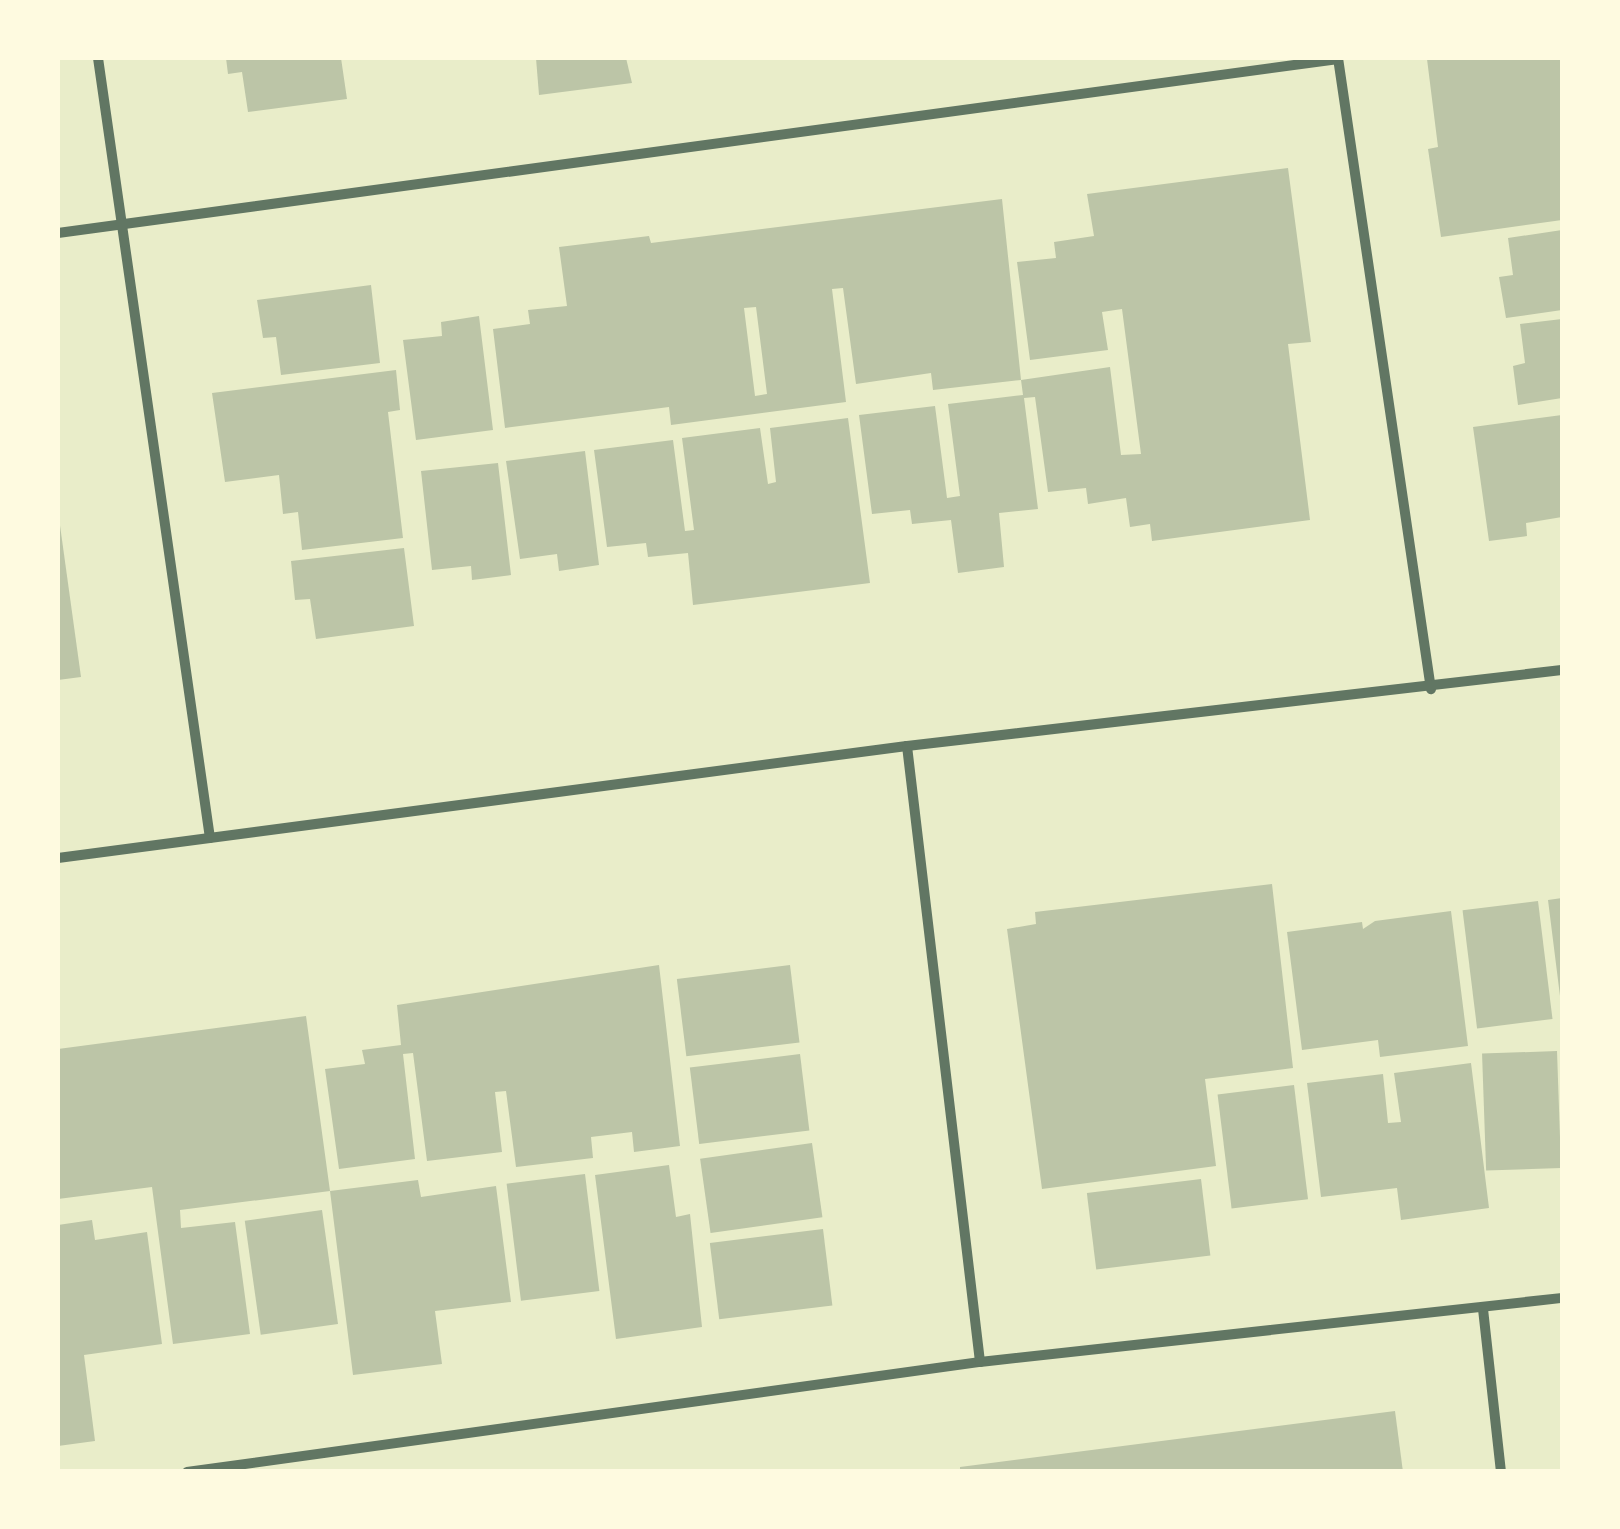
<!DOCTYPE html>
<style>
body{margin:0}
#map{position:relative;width:1620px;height:1529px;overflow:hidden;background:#e9edc9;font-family:"DM Sans",sans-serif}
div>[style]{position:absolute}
.building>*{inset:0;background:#bcc5a7;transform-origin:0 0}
.minor>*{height:10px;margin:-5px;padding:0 5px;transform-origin:5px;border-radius:5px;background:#617663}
span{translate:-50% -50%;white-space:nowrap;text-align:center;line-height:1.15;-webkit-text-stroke:8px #fefae0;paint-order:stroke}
.frame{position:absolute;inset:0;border:60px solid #fefae0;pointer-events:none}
</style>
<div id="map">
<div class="building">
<i style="clip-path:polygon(226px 58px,341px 58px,347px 99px,248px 112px,242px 72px,228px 74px)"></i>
<i style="clip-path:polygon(536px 58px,626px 58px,632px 83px,539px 95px)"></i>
<i style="clip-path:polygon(1562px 58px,1562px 220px,1441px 237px,1428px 149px,1438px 147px,1427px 59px)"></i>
<i style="clip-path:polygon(1288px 168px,1311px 342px,1288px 344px,1310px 520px,1152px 541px,1150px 524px,1130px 527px,1126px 498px,1088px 504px,1086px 488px,1048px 492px,1035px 397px,1024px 398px,1038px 509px,999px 513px,1004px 567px,958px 573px,951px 520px,912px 524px,910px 510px,872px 514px,859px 415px,935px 406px,947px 498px,960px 496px,948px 404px,1023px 395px,1021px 380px,1110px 367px,1121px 455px,1141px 454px,1122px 309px,1102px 312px,1108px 350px,1030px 360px,1017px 262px,1056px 258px,1054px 242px,1094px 236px,1087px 194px)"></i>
<i style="clip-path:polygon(evenodd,1002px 199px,1021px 380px,933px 390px,931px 373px,856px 384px,843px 288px,832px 289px,846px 402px,671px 425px,669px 407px,505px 428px,493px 329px,530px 324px,528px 310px,567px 306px,559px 247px,649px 236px,651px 243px,1002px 199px,756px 307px,767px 394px,755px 396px,744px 308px,756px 307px)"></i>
<i style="clip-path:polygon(1562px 230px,1562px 310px,1506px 318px,1499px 277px,1513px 275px,1508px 238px)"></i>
<i style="clip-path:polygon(371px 285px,380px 363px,281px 375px,276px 337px,263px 338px,257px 300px)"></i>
<i style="clip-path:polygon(479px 316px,493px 430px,416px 440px,403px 340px,442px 336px,441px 322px)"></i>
<i style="clip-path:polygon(1562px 319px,1562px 398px,1518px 405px,1513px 366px,1525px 363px,1520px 324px)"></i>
<i style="clip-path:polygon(396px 370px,400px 410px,388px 412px,403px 538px,302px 550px,298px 512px,283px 514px,279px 475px,225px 482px,212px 393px)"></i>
<i style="clip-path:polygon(1562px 415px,1562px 517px,1526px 523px,1527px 536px,1489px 541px,1473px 427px)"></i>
<i style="clip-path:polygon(848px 418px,870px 583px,693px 605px,688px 553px,648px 557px,646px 543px,607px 547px,594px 450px,673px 440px,685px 531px,694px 530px,682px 438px,760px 428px,768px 484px,776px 482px,770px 428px)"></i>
<i style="clip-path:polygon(585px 451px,599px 565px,559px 571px,557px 554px,520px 559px,506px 461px)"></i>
<i style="clip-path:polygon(498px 463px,511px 575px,472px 580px,471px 566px,432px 570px,421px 471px)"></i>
<i style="clip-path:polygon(58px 511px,81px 677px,58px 680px)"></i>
<i style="clip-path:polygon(404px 548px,414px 626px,316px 639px,310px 599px,295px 600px,291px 561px)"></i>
<i style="clip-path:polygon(1272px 884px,1293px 1068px,1205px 1079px,1216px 1166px,1042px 1189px,1007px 929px,1036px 924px,1035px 912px)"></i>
<i style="clip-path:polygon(1562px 898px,1562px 996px,1560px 996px,1548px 900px)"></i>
<i style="left:1538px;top:901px;width:119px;height:76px;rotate:83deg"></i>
<i style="clip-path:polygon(1451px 911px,1468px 1046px,1380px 1057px,1378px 1040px,1302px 1050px,1287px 932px,1362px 922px,1363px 929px,1375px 921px)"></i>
<i style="clip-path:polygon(659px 965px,680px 1146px,634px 1152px,632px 1132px,591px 1137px,593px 1158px,516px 1167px,506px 1091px,495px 1092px,502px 1152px,427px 1161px,413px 1053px,403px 1054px,415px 1159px,339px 1169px,325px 1069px,365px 1064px,362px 1050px,401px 1045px,397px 1005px)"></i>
<i style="left:790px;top:965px;width:78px;height:114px;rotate:83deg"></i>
<i style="clip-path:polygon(306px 1016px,330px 1191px,180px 1210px,181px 1228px,235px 1222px,250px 1334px,173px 1344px,152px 1187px,58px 1199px,58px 1049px)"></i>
<i style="left:1557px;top:1051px;width:117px;height:75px;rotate:88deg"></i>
<i style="left:800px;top:1054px;width:77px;height:111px;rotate:83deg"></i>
<i style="clip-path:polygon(1471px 1063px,1489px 1208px,1401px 1220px,1397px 1188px,1321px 1197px,1307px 1083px,1383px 1074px,1388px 1123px,1401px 1122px,1394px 1073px)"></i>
<i style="left:1294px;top:1085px;width:115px;height:77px;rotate:83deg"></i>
<i style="left:812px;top:1143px;width:75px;height:113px;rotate:82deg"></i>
<i style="clip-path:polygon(669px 1165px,676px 1217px,690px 1214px,702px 1327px,616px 1339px,595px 1175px)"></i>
<i style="left:585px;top:1174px;width:118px;height:79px;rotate:83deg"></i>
<i style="left:1201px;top:1179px;width:77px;height:115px;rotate:83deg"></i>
<i style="clip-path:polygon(418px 1180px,421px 1197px,496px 1186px,511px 1302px,435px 1311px,442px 1364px,353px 1375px,330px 1191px)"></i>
<i style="left:322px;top:1210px;width:115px;height:78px;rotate:82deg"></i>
<i style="clip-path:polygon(92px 1220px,95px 1240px,147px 1232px,162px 1344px,84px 1355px,95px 1441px,58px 1446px,58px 1225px)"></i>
<i style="left:823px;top:1229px;width:77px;height:114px;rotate:83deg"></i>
<i style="clip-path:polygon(1395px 1411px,1403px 1472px,960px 1472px,960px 1467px)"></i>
</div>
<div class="minor">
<i style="left:98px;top:58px;width:788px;rotate:81.83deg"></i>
<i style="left:1338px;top:58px;width:638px;rotate:81.62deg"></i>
<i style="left:58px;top:233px;width:1292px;rotate:-7.74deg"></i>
<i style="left:907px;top:746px;width:620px;rotate:83.24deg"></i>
<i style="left:58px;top:858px;width:856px;rotate:-7.52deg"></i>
<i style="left:907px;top:746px;width:659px;rotate:-6.62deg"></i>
<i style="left:1483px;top:1309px;width:164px;rotate:83.7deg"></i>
<i style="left:187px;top:1472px;width:801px;rotate:-7.9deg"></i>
<i style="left:980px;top:1362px;width:586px;rotate:-6.28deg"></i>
</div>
<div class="frame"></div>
</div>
